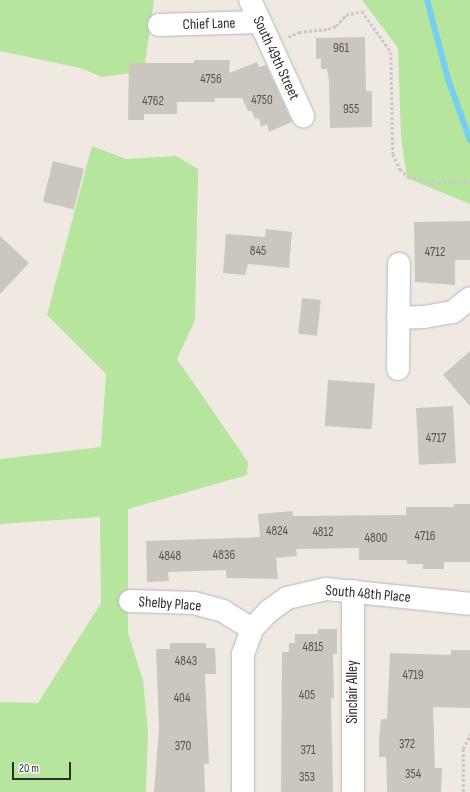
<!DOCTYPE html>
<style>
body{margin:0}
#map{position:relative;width:470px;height:792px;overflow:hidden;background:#efe9e1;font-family:"Sofia Sans Condensed",sans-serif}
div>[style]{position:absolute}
.green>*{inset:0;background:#b6e59e}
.stream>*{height:6px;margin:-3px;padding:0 3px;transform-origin:3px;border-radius:3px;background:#75cff0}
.building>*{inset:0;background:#cbc7bf;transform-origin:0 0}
.path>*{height:2.5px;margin-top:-1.25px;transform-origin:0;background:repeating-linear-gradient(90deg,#c9c9c9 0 3px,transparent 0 5px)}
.roads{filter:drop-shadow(0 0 1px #b4b7c1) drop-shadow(0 0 1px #b4b7c1)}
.minor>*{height:22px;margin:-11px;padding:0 11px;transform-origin:11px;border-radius:11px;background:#fff}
span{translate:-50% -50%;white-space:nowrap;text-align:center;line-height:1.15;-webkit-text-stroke:3.5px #fff;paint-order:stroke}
.number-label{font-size:13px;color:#555452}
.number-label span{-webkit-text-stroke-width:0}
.street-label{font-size:15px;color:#2e2e2e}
.scale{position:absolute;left:12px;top:762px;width:59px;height:18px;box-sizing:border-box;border:2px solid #2e2e2e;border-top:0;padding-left:5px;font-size:12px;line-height:14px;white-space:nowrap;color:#2e2e2e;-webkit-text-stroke:3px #fff;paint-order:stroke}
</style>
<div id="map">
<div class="green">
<i style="clip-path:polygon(0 0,154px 0,144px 71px,102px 77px,80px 68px,0 51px)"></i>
<i style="clip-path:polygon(362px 0,470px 0,470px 204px,407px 178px,401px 137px,398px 48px)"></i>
<i style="clip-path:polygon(92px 146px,126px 159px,176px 156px,198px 169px,195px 320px,177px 359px,248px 462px,247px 475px,128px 509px,128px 633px,143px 680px,148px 731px,146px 792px,0 792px,0 702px,38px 703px,101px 603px,100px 517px,0 524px,0 459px,101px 447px,106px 374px,47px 315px)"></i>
</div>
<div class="stream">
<i style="left:427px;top:0;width:82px;rotate:75.1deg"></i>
<i style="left:448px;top:79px;width:65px;rotate:70.2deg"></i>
</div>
<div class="building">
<i style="clip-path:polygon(365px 37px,366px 91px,372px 91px,372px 127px,330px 128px,329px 80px,327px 69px,321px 69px,321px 59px,316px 59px,316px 38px)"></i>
<i style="clip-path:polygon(194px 60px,230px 60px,229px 73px,257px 62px,259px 67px,266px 65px,292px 122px,269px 132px,267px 124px,261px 127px,259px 118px,255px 119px,252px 111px,248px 111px,242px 98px,215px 98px,215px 102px,177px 102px,177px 114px,144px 114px,144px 120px,128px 120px,129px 63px,194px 63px)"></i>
<i style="left:53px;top:161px;width:32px;height:42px;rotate:14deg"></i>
<i style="clip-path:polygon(470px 221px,470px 260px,455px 260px,455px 285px,415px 282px,414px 222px)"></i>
<i style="clip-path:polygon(266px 229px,292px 232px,289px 268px,248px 264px,245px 275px,223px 273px,226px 234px,265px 237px)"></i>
<i style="clip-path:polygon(0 236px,29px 263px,0 294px)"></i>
<i style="left:302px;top:298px;width:19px;height:36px;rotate:6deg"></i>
<i style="clip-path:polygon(470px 351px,470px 406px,443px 375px)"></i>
<i style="left:328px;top:380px;width:47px;height:46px;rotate:4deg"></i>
<i style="left:453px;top:406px;width:57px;height:37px;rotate:87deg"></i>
<i style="clip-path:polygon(454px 504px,470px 504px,470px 562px,444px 562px,444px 569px,423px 569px,423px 564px,407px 564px,407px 560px,359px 560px,359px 548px,296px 549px,297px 556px,276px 558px,278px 579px,226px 578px,226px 570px,168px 572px,169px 581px,147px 582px,146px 541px,260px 537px,258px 514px,293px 511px,293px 516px,406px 515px,406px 507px,454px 507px)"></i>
<i style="clip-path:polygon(318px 629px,337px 629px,337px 654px,333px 654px,334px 698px,331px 698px,333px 792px,281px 792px,282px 652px,289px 652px,289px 643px,295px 643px,295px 634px,318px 634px)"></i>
<i style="clip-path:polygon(170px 643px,206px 643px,206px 648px,215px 648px,216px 674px,205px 674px,209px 764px,204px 764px,205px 792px,154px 792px,159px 728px,156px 649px,170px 649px)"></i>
<i style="clip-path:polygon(451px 650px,470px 650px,470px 708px,433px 707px,435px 768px,442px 768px,441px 792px,387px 792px,386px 757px,379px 757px,379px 738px,381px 719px,387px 719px,390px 653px,451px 655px)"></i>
</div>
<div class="path">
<i style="left:288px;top:37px;width:12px;rotate:-24deg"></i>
<i style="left:299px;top:32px;width:29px;rotate:-6deg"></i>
<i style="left:328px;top:29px;width:9px;rotate:-21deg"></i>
<i style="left:336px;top:26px;width:15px;rotate:-48deg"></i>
<i style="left:346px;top:15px;width:16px;rotate:-14deg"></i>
<i style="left:362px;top:11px;width:50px;rotate:54.7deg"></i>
<i style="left:391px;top:52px;width:102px;rotate:88.9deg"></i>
<i style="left:393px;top:154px;width:17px;rotate:65deg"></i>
<i style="left:400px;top:169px;width:11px;rotate:45deg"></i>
<i style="left:408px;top:177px;width:30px;rotate:9deg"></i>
<i style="left:438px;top:182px;width:32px;rotate:-2deg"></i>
<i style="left:463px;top:792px;width:43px;rotate:-90deg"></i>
<i style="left:463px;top:749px;width:17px;rotate:-65deg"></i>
</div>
<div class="roads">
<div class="minor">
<i style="left:250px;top:0;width:128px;rotate:65.4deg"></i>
<i style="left:159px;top:25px;width:101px;rotate:-1.7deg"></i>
<i style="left:398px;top:318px;width:26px;rotate:-2deg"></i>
<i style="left:424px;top:317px;width:29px;rotate:-10deg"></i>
<i style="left:453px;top:312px;width:22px;rotate:-39deg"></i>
<i style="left:398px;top:369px;width:105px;rotate:-89.5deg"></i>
<i style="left:353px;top:591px;width:201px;rotate:90deg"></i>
<i style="left:130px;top:601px;width:64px;rotate:1.8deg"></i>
<i style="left:194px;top:603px;width:30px;rotate:15deg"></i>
<i style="left:223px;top:611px;width:34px;rotate:32deg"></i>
<i style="left:243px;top:792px;width:138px;rotate:-90deg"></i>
<i style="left:243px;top:654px;width:27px;rotate:-70deg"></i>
<i style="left:252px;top:629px;width:25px;rotate:-47deg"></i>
<i style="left:269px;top:611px;width:22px;rotate:-36deg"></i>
<i style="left:287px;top:598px;width:40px;rotate:-13deg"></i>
<i style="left:326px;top:589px;width:145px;rotate:5.9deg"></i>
</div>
</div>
<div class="number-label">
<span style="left:341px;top:48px">961</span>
<span style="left:211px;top:79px">4756</span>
<span style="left:262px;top:100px">4750</span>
<span style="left:153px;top:101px">4762</span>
<span style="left:351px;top:109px">955</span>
<span style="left:258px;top:251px">845</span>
<span style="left:435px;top:252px">4712</span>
<span style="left:436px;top:438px">4717</span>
<span style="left:277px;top:531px">4824</span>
<span style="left:323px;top:532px">4812</span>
<span style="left:425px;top:536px">4716</span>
<span style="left:376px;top:538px">4800</span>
<span style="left:224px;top:555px">4836</span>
<span style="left:170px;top:556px">4848</span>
<span style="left:313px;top:647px">4815</span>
<span style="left:186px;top:661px">4843</span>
<span style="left:413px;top:675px">4719</span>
<span style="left:307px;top:695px">405</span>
<span style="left:182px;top:698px">404</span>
<span style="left:407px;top:744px">372</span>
<span style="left:183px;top:746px">370</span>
<span style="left:308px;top:750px">371</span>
<span style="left:413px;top:774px">354</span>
<span style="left:307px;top:777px">353</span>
</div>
<div class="street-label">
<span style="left:209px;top:24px;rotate:-2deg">Chief Lane</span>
<span style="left:276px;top:58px;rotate:65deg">South 49th Street</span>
<span style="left:368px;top:594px;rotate:5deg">South 48th Place</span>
<span style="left:170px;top:604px;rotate:4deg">Shelby Place</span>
<span style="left:353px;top:692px;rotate:-90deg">Sinclair Alley</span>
</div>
<div class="scale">20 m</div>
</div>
